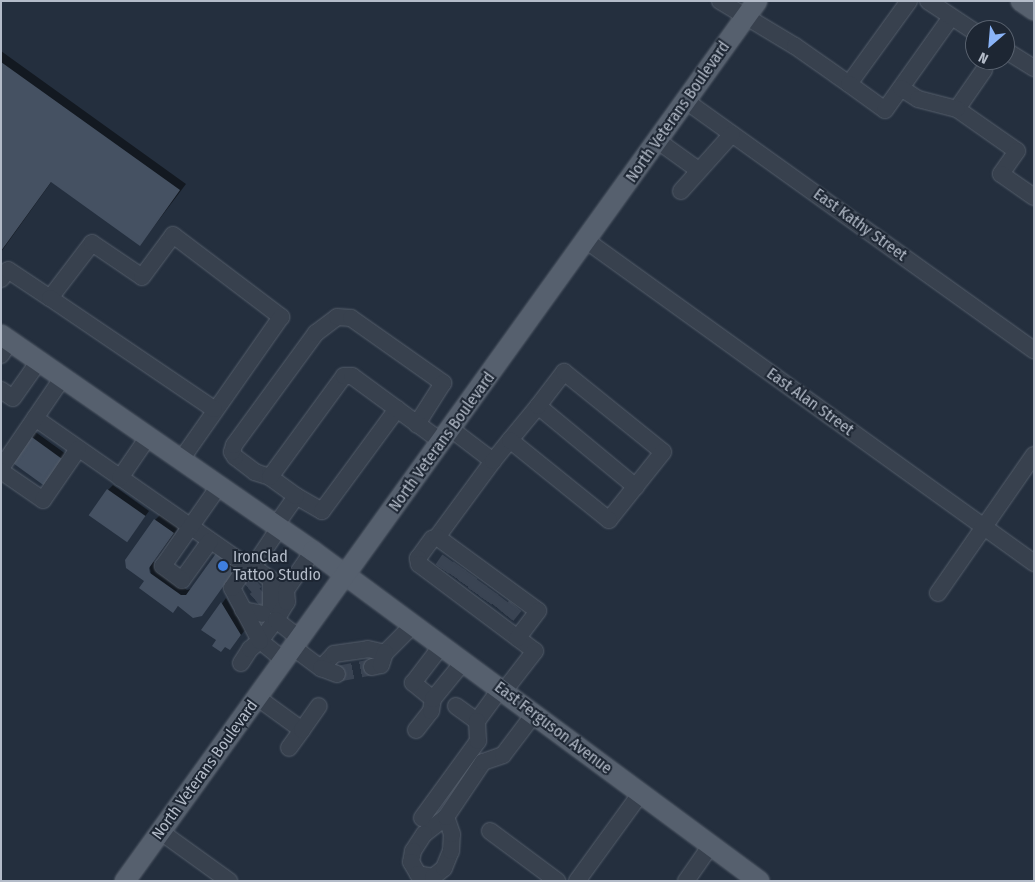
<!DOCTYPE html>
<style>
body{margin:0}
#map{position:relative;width:1035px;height:882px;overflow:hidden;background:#242f3e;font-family:"Fira Sans Condensed",sans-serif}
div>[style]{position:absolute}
.shadow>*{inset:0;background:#0007;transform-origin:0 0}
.building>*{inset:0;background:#455162;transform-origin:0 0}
.minor-tunnel>*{height:16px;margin-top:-8px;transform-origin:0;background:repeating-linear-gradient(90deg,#3a4453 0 16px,transparent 0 24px)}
.roads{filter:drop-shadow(0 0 1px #565f6c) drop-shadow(0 0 1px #565f6c)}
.minor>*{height:16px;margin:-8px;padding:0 8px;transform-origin:8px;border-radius:8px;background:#38414e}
.major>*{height:20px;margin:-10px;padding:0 10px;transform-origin:10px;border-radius:10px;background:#56606e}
.dots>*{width:14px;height:14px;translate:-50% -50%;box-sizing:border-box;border:2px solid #1d2633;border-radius:50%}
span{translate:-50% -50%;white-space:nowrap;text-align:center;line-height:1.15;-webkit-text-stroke:4px #1d2633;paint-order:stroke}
.street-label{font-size:16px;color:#b4bcc9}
.poi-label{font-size:16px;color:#b4bcc9}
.left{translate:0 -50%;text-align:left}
.frame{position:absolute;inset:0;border:2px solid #b4bcc9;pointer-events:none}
.north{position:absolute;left:965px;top:20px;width:50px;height:50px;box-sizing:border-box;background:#1d2633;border:1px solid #59626f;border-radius:50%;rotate:207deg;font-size:14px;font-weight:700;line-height:20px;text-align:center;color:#b4bcc9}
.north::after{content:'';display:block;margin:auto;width:18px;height:22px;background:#8ab4f8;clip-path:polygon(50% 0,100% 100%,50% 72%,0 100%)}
</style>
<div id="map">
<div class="shadow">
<i style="clip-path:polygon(1px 51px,186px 184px,140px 245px,52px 181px,1px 252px)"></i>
<i style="left:34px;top:431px;width:41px;height:36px;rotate:36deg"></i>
<i style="clip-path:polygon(113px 485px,149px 511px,127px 541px,108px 490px)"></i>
<i style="clip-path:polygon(evenodd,161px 514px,179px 527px,154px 561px,155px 567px,187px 590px,191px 589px,218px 553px,240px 563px,201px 615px,179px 605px,173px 611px,146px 580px,155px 520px,161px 514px,149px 562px,151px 574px,149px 574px,149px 562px)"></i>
<i style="clip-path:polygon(226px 598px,245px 630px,230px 649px,203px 630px)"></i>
</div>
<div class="building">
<i style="clip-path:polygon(1px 62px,180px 190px,140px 246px,51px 182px,1px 251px)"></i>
<i style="left:29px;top:435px;width:43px;height:32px;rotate:36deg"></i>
<i style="left:107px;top:489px;width:47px;height:32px;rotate:35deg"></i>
<i style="clip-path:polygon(154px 519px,174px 533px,149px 568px,150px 573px,181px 595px,186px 595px,217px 552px,232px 563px,230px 566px,235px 570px,202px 616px,193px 618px,178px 606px,173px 613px,139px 588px,144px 581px,126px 568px,125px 560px)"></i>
<i style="clip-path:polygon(221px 602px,241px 635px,230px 650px,225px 647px,221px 652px,212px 646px,216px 640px,201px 630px)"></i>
</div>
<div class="minor-tunnel">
<i style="left:442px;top:569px;width:12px;rotate:-55deg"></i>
<i style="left:453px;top:576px;width:12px;rotate:-55deg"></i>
<i style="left:464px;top:584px;width:12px;rotate:-55deg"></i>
<i style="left:248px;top:588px;width:11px;rotate:-41deg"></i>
<i style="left:474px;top:592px;width:12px;rotate:-55deg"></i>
<i style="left:255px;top:600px;width:11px;rotate:-41deg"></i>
<i style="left:485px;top:600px;width:12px;rotate:-55deg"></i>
<i style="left:496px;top:607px;width:11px;rotate:-52deg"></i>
<i style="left:507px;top:616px;width:13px;rotate:-51deg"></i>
<i style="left:337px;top:674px;width:36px;rotate:-11deg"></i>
</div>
<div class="roads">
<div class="minor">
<i style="left:720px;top:1px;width:87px;rotate:31deg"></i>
<i style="left:795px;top:46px;width:66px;rotate:35.1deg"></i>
<i style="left:909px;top:1px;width:102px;rotate:125.9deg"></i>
<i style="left:849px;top:84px;width:44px;rotate:35.8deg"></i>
<i style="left:885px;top:110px;width:114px;rotate:-54.6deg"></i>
<i style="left:928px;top:1px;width:56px;rotate:33.4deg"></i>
<i style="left:1005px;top:50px;width:34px;rotate:32deg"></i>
<i style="left:984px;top:70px;width:47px;rotate:124.7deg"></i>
<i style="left:957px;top:109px;width:73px;rotate:35deg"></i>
<i style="left:1017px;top:151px;width:28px;rotate:125deg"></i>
<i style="left:1001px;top:174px;width:40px;rotate:34.9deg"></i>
<i style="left:901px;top:88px;width:20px;rotate:33deg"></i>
<i style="left:918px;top:99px;width:40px;rotate:14.4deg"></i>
<i style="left:686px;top:101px;width:428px;rotate:35.6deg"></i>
<i style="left:658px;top:141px;width:48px;rotate:35.7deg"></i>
<i style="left:681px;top:191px;width:76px;rotate:-48.2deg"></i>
<i style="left:587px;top:241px;width:551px;rotate:35.77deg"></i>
<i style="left:1px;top:279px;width:11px;rotate:-52deg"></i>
<i style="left:8px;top:270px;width:50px;rotate:33.7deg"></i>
<i style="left:50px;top:298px;width:69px;rotate:-52.6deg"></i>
<i style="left:92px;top:243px;width:60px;rotate:34.2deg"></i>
<i style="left:142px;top:277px;width:52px;rotate:-53.6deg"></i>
<i style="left:173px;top:235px;width:136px;rotate:37.2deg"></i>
<i style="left:281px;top:317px;width:174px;rotate:125deg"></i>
<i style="left:50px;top:298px;width:198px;rotate:34.1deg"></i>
<i style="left:1px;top:355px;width:17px;rotate:-57deg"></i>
<i style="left:1px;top:390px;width:14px;rotate:34deg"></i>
<i style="left:13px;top:398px;width:45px;rotate:-54.9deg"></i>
<i style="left:538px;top:406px;width:127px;rotate:39.6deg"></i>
<i style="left:35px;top:418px;width:246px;rotate:34.9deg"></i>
<i style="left:451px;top:429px;width:53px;rotate:37.3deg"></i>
<i style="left:493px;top:461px;width:94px;rotate:126.4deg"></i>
<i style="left:437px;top:537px;width:5px;rotate:158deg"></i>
<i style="left:432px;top:539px;width:24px;rotate:126deg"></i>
<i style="left:418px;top:558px;width:6px;rotate:81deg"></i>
<i style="left:419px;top:564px;width:145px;rotate:36.9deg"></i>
<i style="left:535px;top:651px;width:51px;rotate:127.8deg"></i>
<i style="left:493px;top:461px;width:27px;rotate:-51deg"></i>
<i style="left:510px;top:440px;width:44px;rotate:-50.5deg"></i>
<i style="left:538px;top:406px;width:43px;rotate:-52.6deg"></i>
<i style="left:564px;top:372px;width:127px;rotate:38.9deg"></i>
<i style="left:663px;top:452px;width:87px;rotate:128.5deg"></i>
<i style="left:609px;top:520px;width:127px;rotate:-141.1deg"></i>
<i style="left:1px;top:468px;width:110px;rotate:-55.7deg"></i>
<i style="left:1px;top:471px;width:51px;rotate:34.6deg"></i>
<i style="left:43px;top:500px;width:62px;rotate:-55.5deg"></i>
<i style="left:270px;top:477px;width:16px;rotate:-162deg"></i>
<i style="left:255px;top:472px;width:25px;rotate:-143deg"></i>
<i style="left:235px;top:457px;width:6px;rotate:-121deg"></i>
<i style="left:232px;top:452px;width:7px;rotate:-74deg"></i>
<i style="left:234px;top:445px;width:139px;rotate:-53.8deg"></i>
<i style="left:316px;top:333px;width:26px;rotate:-37deg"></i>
<i style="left:337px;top:317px;width:14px;rotate:4deg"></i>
<i style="left:351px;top:318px;width:113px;rotate:35.2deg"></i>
<i style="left:443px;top:383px;width:49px;rotate:122.4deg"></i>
<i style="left:120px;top:478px;width:50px;rotate:-55.7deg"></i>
<i style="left:296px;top:496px;width:30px;rotate:30deg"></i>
<i style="left:322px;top:511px;width:127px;rotate:-53.7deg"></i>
<i style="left:276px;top:525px;width:35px;rotate:-55deg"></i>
<i style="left:296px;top:496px;width:32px;rotate:-144deg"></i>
<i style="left:270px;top:477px;width:125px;rotate:-53.8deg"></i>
<i style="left:344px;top:376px;width:8px"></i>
<i style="left:352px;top:376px;width:112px;rotate:36.3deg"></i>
<i style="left:279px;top:528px;width:47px;rotate:123.7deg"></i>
<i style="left:253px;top:567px;width:40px;rotate:34.9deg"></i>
<i style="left:286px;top:590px;width:47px;rotate:-55.3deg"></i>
<i style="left:437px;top:537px;width:125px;rotate:36.2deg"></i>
<i style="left:538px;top:611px;width:34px;rotate:127deg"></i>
<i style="left:210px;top:541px;width:48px;rotate:125.7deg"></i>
<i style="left:182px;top:580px;width:24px;rotate:-144deg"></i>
<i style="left:163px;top:566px;width:98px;rotate:-55deg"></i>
<i style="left:938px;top:593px;width:168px;rotate:-55.2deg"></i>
<i style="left:271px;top:605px;width:25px;rotate:-90deg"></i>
<i style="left:243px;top:610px;width:20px;rotate:11deg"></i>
<i style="left:276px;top:620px;width:21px;rotate:-59deg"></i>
<i style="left:287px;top:602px;width:12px;rotate:-95deg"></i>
<i style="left:294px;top:648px;width:34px;rotate:37deg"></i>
<i style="left:321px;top:668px;width:19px;rotate:-47deg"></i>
<i style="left:334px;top:654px;width:34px;rotate:-8deg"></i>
<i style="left:368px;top:649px;width:17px;rotate:13deg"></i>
<i style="left:385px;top:653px;width:41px;rotate:-45deg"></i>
<i style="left:285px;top:661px;width:32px;rotate:-141deg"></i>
<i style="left:260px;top:641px;width:26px;rotate:-53deg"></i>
<i style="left:276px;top:620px;width:31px;rotate:38deg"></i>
<i style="left:241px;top:663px;width:17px;rotate:-57deg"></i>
<i style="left:250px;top:649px;width:13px;rotate:-39deg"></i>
<i style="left:260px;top:641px;width:60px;rotate:-117.8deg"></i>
<i style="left:232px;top:588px;width:23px;rotate:-56deg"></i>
<i style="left:245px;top:569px;width:8px;rotate:-14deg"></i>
<i style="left:372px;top:667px;width:9px;rotate:-13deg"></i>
<i style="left:381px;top:665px;width:13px;rotate:-72deg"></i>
<i style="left:321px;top:668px;width:17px;rotate:21deg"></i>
<i style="left:258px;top:698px;width:54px;rotate:36deg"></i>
<i style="left:302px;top:730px;width:22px;rotate:126deg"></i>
<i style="left:433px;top:699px;width:26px;rotate:-141deg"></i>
<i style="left:413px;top:683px;width:48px;rotate:-52.7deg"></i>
<i style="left:456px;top:706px;width:26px;rotate:36deg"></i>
<i style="left:477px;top:721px;width:39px;rotate:-54deg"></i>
<i style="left:302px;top:730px;width:29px;rotate:-55deg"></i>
<i style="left:416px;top:730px;width:24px;rotate:-52deg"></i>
<i style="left:431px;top:711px;width:12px;rotate:-81deg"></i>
<i style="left:433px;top:699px;width:49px;rotate:-50.8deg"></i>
<i style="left:446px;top:817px;width:28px;rotate:142deg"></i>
<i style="left:424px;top:834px;width:20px;rotate:123deg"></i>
<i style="left:413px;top:851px;width:11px;rotate:100deg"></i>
<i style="left:411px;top:862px;width:14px;rotate:60deg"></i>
<i style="left:418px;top:874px;width:15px;rotate:11deg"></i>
<i style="left:433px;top:877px;width:14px;rotate:-39deg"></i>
<i style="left:444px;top:868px;width:18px;rotate:-68deg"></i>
<i style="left:451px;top:851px;width:17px;rotate:-87deg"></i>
<i style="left:452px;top:834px;width:18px;rotate:-109deg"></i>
<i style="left:446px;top:817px;width:66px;rotate:-56.1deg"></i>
<i style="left:483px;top:762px;width:21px;rotate:-19deg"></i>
<i style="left:503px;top:755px;width:51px;rotate:-52.9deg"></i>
<i style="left:422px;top:818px;width:95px;rotate:-54deg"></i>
<i style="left:478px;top:741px;width:20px;rotate:-93deg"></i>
<i style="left:490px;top:831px;width:84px;rotate:36.7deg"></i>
<i style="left:161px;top:832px;width:84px;rotate:35.8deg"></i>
<i style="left:577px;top:881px;width:109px;rotate:-54deg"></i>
<i style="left:686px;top:881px;width:44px;rotate:-55.2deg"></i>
</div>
<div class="major">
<i style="left:1021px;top:1px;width:16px;rotate:35deg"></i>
<i style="left:1px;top:335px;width:379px;rotate:34.7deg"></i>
<i style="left:313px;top:551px;width:555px;rotate:36.5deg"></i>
<i style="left:125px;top:881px;width:1083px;rotate:-54.31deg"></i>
</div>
</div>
<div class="dots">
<i style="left:223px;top:566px;background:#3f7fe0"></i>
</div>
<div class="street-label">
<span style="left:678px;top:112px;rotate:-55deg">North Veterans Boulevard</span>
<span style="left:860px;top:225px;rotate:36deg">East Kathy Street</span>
<span style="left:810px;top:402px;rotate:36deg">East Alan Street</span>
<span style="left:442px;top:442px;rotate:-54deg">North Veterans Boulevard</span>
<span style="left:553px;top:728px;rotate:37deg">East Ferguson Avenue</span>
<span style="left:205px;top:770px;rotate:-54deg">North Veterans Boulevard</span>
</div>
<div class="poi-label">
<span class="left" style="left:233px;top:566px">IronClad<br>Tattoo Studio</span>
</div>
<div class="frame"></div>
<div class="north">N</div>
</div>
